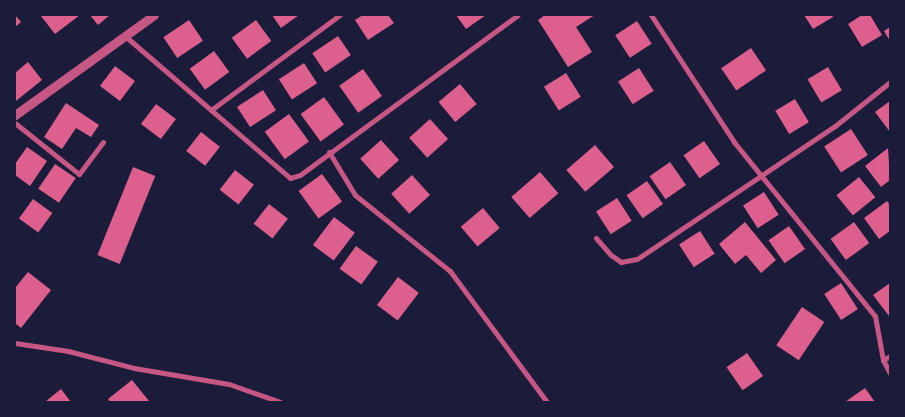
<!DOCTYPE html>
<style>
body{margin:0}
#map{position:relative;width:905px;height:417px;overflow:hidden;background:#1b1b3a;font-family:Manrope,sans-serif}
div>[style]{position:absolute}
.building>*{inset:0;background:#dd5f8e;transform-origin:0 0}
.minor>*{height:5px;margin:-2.5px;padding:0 2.5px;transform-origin:2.5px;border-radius:2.5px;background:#c65784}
.tertiary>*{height:9px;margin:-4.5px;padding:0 4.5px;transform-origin:4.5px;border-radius:4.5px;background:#c65784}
span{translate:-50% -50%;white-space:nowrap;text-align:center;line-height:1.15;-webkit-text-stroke:4px #1b1b3a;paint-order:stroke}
.frame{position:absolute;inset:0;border:16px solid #1b1b3a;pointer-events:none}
</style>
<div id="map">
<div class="building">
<i style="clip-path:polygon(15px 15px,21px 22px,15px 27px)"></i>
<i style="clip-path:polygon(42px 15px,80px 15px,55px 34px,41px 16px)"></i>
<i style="clip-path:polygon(90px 15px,110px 15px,98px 25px)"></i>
<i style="clip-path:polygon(272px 15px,299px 15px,281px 28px)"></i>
<i style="clip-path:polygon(363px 15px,388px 15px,394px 23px,368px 40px,355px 20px)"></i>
<i style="clip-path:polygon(456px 15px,486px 15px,466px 29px)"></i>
<i style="clip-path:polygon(545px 15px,595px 15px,576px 27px,592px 52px,568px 67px,538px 20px)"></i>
<i style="clip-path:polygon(804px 15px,832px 15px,833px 17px,813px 29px)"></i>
<i style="clip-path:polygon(862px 15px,870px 15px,882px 35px,862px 47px,848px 24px)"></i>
<i style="left:189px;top:20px;width:25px;height:31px;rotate:56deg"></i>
<i style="left:256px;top:20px;width:26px;height:30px;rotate:54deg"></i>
<i style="left:637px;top:21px;width:27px;height:26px;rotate:57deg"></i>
<i style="clip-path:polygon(890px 27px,890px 41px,884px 31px)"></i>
<i style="left:338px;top:36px;width:23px;height:31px;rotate:56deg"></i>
<i style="left:751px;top:48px;width:27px;height:36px;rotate:56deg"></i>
<i style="left:214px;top:51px;width:26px;height:30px;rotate:54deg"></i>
<i style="clip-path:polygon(28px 62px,42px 80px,16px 101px,15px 73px)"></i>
<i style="left:304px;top:63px;width:24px;height:30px;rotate:57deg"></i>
<i style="left:115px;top:66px;width:25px;height:25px;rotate:37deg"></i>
<i style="left:828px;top:67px;width:27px;height:24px;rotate:59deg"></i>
<i style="left:639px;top:68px;width:27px;height:25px;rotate:57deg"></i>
<i style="left:363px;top:69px;width:33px;height:29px;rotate:55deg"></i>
<i style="left:566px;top:73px;width:28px;height:26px;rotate:58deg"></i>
<i style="left:460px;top:84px;width:26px;height:28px;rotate:50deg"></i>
<i style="left:263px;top:90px;width:24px;height:31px;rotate:57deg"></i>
<i style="left:324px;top:97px;width:34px;height:29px;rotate:54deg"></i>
<i style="left:795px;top:99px;width:27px;height:23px;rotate:59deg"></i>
<i style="clip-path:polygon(890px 101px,890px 132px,875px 112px)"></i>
<i style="clip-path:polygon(66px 103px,99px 125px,91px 137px,76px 128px,62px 149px,44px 137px)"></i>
<i style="left:156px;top:104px;width:25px;height:25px;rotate:37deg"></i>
<i style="left:289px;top:114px;width:34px;height:30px;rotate:54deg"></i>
<i style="left:430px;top:119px;width:27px;height:28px;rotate:48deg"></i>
<i style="left:851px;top:129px;width:31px;height:32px;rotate:57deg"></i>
<i style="left:201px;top:132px;width:24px;height:24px;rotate:38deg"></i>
<i style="left:381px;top:140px;width:27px;height:28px;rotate:48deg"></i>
<i style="left:704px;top:141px;width:28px;height:25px;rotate:55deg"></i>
<i style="left:595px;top:145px;width:29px;height:38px;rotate:49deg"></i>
<i style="clip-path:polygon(27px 147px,47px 161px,30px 186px,15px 175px,15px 164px)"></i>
<i style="clip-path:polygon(888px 148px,890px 180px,881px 187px,865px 166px)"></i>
<i style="left:670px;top:162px;width:28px;height:25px;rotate:55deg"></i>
<i style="left:55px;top:164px;width:25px;height:30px;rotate:34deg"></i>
<i style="left:133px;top:167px;width:24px;height:95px;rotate:22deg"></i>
<i style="left:235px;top:170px;width:24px;height:25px;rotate:38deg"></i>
<i style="left:540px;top:172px;width:28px;height:38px;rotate:49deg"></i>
<i style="left:322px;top:174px;width:34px;height:29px;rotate:54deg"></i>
<i style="left:412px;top:175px;width:27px;height:28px;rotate:48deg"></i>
<i style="left:859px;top:177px;width:26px;height:29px;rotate:51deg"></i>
<i style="left:647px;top:181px;width:28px;height:25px;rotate:55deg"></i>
<i style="left:764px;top:192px;width:27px;height:25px;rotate:57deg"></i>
<i style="left:617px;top:198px;width:27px;height:25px;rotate:57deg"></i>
<i style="left:33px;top:199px;width:24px;height:24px;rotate:36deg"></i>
<i style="clip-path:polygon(887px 201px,890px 205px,890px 231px,879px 239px,864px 218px)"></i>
<i style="left:269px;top:204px;width:24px;height:25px;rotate:38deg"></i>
<i style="left:483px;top:208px;width:26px;height:29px;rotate:50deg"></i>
<i style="left:334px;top:217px;width:26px;height:35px;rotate:37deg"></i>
<i style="clip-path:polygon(745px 222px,776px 260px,761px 273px,746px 255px,735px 264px,719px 244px)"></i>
<i style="left:854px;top:222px;width:26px;height:29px;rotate:54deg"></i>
<i style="left:789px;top:226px;width:28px;height:25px;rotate:55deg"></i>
<i style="left:700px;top:231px;width:27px;height:25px;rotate:57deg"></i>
<i style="left:356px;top:246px;width:27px;height:28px;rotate:36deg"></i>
<i style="clip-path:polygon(28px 272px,51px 290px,21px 328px,15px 323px,15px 288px)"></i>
<i style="left:398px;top:277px;width:26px;height:35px;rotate:37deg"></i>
<i style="left:841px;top:283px;width:31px;height:20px;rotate:57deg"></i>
<i style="clip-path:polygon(890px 283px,890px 315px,889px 316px,873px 295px)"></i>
<i style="left:802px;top:307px;width:27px;height:46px;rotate:34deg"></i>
<i style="left:747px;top:353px;width:28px;height:25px;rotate:55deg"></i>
<i style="clip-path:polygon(132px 380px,149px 401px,110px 402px,108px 399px)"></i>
<i style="clip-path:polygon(865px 388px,875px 402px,845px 402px)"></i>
<i style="clip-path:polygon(61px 389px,71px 402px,45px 402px)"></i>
</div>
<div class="minor">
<i style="left:651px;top:15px;width:152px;rotate:56.8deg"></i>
<i style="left:734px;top:142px;width:224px;rotate:51deg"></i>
<i style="left:875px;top:316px;width:45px;rotate:79.7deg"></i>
<i style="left:883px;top:360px;width:15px;rotate:62deg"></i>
<i style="left:125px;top:36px;width:218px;rotate:40.7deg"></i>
<i style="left:290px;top:178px;width:10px;rotate:-17deg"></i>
<i style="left:300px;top:175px;width:270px;rotate:-36.3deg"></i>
<i style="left:211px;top:110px;width:160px;rotate:-36.4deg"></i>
<i style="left:15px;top:123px;width:82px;rotate:38.6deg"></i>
<i style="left:79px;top:174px;width:40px;rotate:-53deg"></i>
<i style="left:329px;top:152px;width:50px;rotate:58.8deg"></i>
<i style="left:355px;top:195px;width:122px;rotate:38.7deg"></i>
<i style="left:450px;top:271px;width:163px;rotate:53.5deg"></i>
<i style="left:596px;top:238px;width:23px;rotate:49deg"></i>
<i style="left:611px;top:255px;width:12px;rotate:35deg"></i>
<i style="left:621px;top:262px;width:16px;rotate:-11deg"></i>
<i style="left:637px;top:259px;width:239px;rotate:-33.9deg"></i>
<i style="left:835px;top:126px;width:70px;rotate:-38.7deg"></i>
<i style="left:15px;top:343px;width:54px;rotate:8.6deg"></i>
<i style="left:68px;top:351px;width:68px;rotate:14.4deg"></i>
<i style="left:134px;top:368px;width:96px;rotate:9.6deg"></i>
<i style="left:229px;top:384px;width:54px;rotate:19.4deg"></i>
<i style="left:883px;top:360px;width:8px;rotate:-30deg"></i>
</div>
<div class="tertiary">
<i style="left:15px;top:115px;width:171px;rotate:-35.7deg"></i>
</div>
<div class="frame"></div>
</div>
